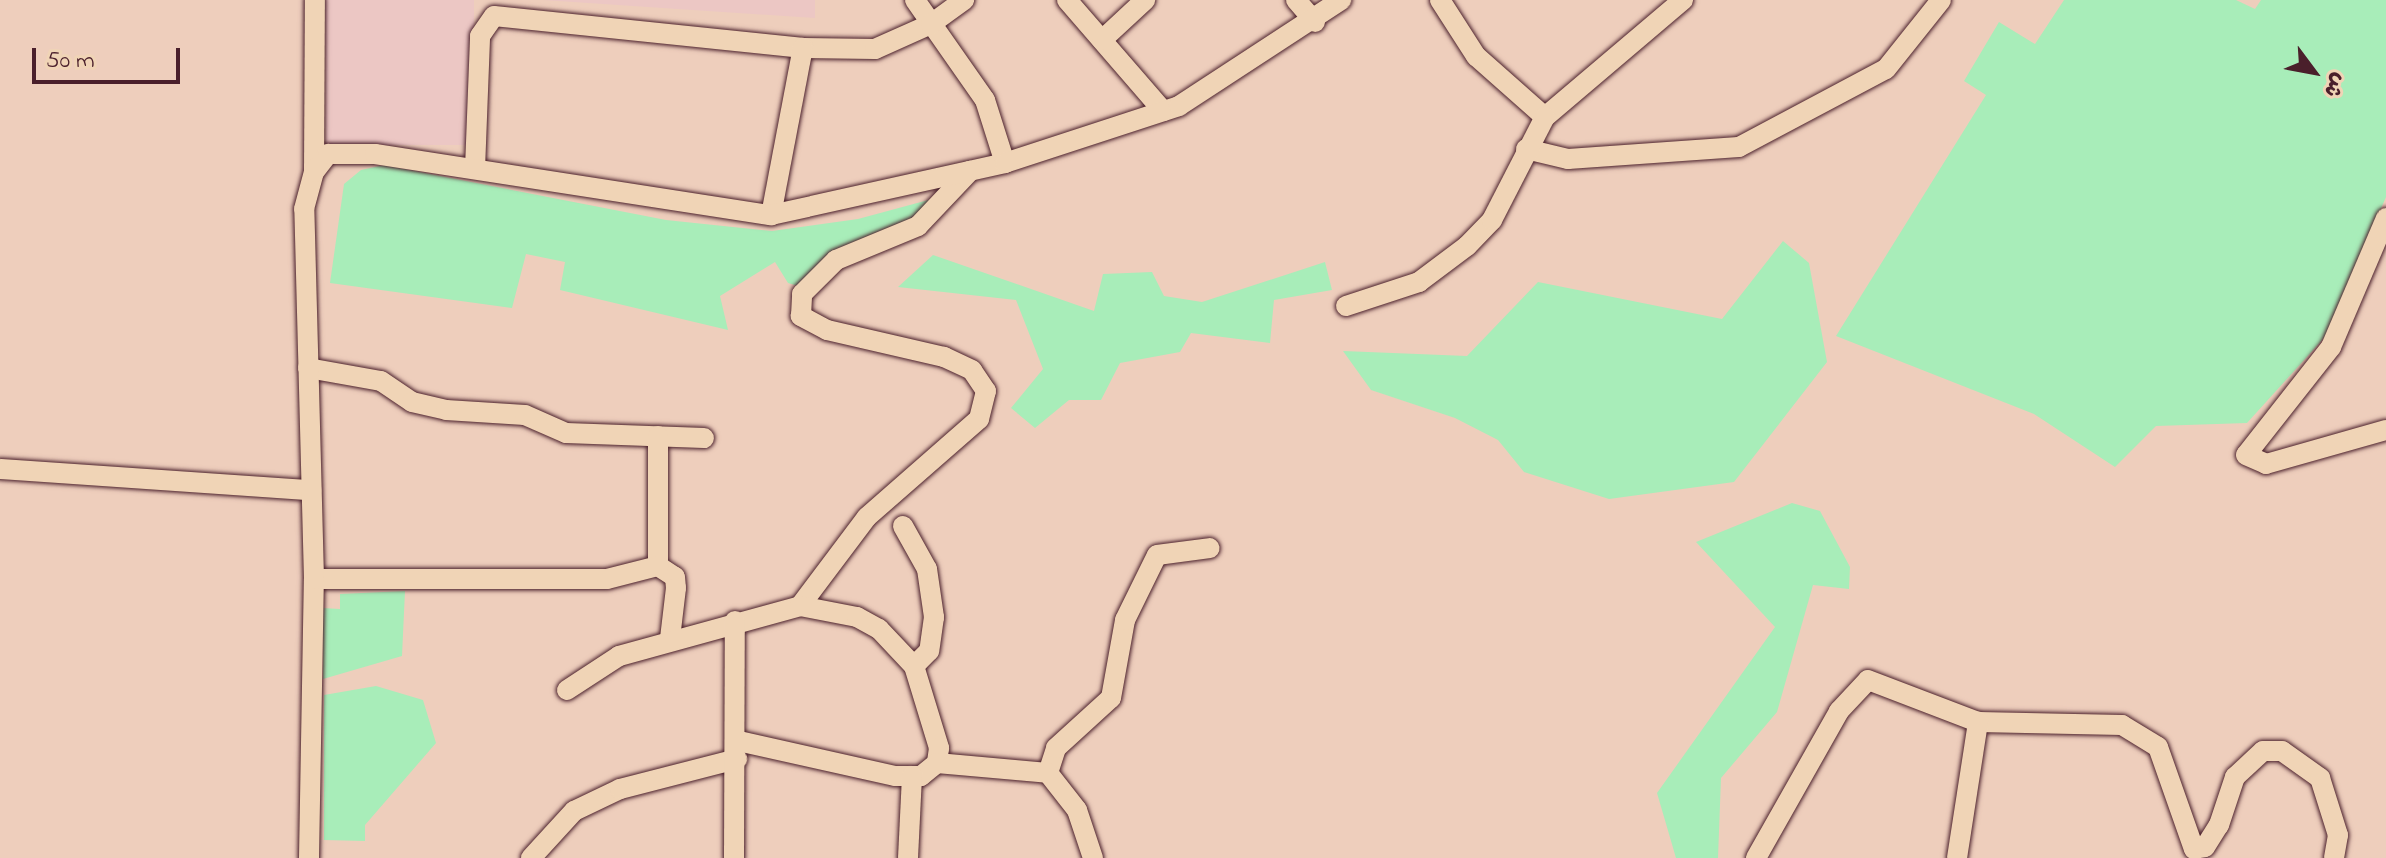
<!DOCTYPE html>
<meta charset="utf-8">
<style>
body{margin:0}
#map{position:relative;width:2386px;height:858px;overflow:hidden;background:#eecebc;font-family:"Indie Flower","Playpen Sans Arabic",sans-serif}
div>[style]{position:absolute}
.built>*{inset:0;background:#ecc7c4;transform-origin:0 0}
.green>*{inset:0;background:#a8edb9}
.roads{filter:drop-shadow(0 0 2px #4a1f2b) drop-shadow(0 0 2px #4a1f2b)}
.minor>*{height:20px;margin:-10px;padding:0 10px;transform-origin:10px;border-radius:10px;background:#f0d4b6}
span{translate:-50% -50%;white-space:nowrap;text-align:center;line-height:1.15;-webkit-text-stroke:6px #f0d4b6;paint-order:stroke}
.north{position:absolute;left:2274px;top:32px;width:80px;height:80px;-webkit-text-stroke:6px #f0d4b6;paint-order:stroke;rotate:122deg;font-size:22px;font-weight:700;line-height:32px;text-align:center;color:#4a1f2b}
.north::after{content:'';display:block;margin:auto;width:28px;height:36px;background:#4a1f2b;clip-path:polygon(50% 0,100% 100%,50% 72%,0 100%)}
.scale{position:absolute;left:32px;top:48px;width:148px;height:36px;box-sizing:border-box;border:4px solid #4a1f2b;border-top:0;padding-left:10px;font-size:24px;line-height:28px;white-space:nowrap;color:#4a1f2b;-webkit-text-stroke:6px #f0d4b6;paint-order:stroke}
</style>
<div id="map">
<div class="built">
<i style="left:326px;top:0;width:148px;height:145px"></i>
<i style="clip-path:polygon(543px 0,815px 0,815px 18px)"></i>
</div>
<div class="green">
<i style="clip-path:polygon(2064px 0,2236px 0,2255px 9px,2261px 0,2386px 0,2386px 197px,2325px 337px,2247px 423px,2156px 426px,2115px 467px,2034px 414px,1836px 336px,1986px 95px,1964px 81px,1999px 22px,2035px 44px)"></i>
<i style="clip-path:polygon(384px 165px,666px 220px,772px 231px,858px 219px,932px 199px,910px 220px,829px 256px,798px 286px,788px 283px,775px 262px,720px 296px,728px 330px,560px 290px,565px 262px,526px 254px,512px 308px,330px 283px,344px 184px,361px 170px)"></i>
<i style="clip-path:polygon(1783px 241px,1809px 263px,1827px 362px,1734px 482px,1609px 499px,1524px 472px,1498px 440px,1455px 418px,1371px 390px,1343px 351px,1467px 356px,1538px 282px,1722px 319px)"></i>
<i style="clip-path:polygon(933px 255px,1094px 311px,1103px 274px,1152px 272px,1164px 296px,1202px 302px,1325px 262px,1332px 290px,1274px 300px,1270px 343px,1191px 333px,1180px 352px,1120px 363px,1101px 400px,1069px 400px,1035px 428px,1011px 408px,1043px 369px,1016px 300px,898px 287px)"></i>
<i style="clip-path:polygon(1792px 503px,1820px 511px,1850px 567px,1849px 589px,1813px 585px,1777px 712px,1721px 778px,1718px 858px,1676px 858px,1657px 793px,1775px 627px,1696px 542px)"></i>
<i style="clip-path:polygon(405px 591px,402px 656px,323px 679px,322px 608px,340px 609px,340px 594px)"></i>
<i style="clip-path:polygon(376px 686px,423px 700px,436px 743px,365px 825px,365px 841px,324px 840px,324px 695px)"></i>
</div>
<div class="roads">
<div class="minor">
<i style="left:915px;top:0;width:122px;rotate:55deg"></i>
<i style="left:985px;top:100px;width:66px;rotate:72.4deg"></i>
<i style="left:1067px;top:0;width:147px;rotate:49.1deg"></i>
<i style="left:1296px;top:0;width:29px;rotate:49deg"></i>
<i style="left:1440px;top:0;width:67px;rotate:57.3deg"></i>
<i style="left:1476px;top:56px;width:92px;rotate:41.5deg"></i>
<i style="left:1545px;top:117px;width:181px;rotate:-40.3deg"></i>
<i style="left:1102px;top:40px;width:59px;rotate:-42.9deg"></i>
<i style="left:1526px;top:149px;width:43px;rotate:13.4deg"></i>
<i style="left:1568px;top:159px;width:171px;rotate:-4deg"></i>
<i style="left:1739px;top:147px;width:166px;rotate:-28deg"></i>
<i style="left:1886px;top:69px;width:88px;rotate:-51.4deg"></i>
<i style="left:475px;top:169px;width:133px;rotate:-87.8deg"></i>
<i style="left:480px;top:36px;width:24px;rotate:-55deg"></i>
<i style="left:494px;top:16px;width:311px;rotate:5.9deg"></i>
<i style="left:803px;top:48px;width:72px;rotate:0.8deg"></i>
<i style="left:875px;top:49px;width:61px;rotate:-24.1deg"></i>
<i style="left:931px;top:24px;width:41px;rotate:-36deg"></i>
<i style="left:314px;top:172px;width:172px;rotate:-89.7deg"></i>
<i style="left:771px;top:215px;width:170px;rotate:-79.2deg"></i>
<i style="left:2386px;top:218px;width:140px;rotate:113.1deg"></i>
<i style="left:2331px;top:347px;width:137px;rotate:128.2deg"></i>
<i style="left:2246px;top:455px;width:22px;rotate:24deg"></i>
<i style="left:2266px;top:464px;width:125px;rotate:-15.8deg"></i>
<i style="left:1346px;top:306px;width:77px;rotate:-18.2deg"></i>
<i style="left:1419px;top:282px;width:60px;rotate:-36.9deg"></i>
<i style="left:1467px;top:246px;width:36px;rotate:-46deg"></i>
<i style="left:1492px;top:220px;width:116px;rotate:-62.8deg"></i>
<i style="left:308px;top:368px;width:74px;rotate:10.1deg"></i>
<i style="left:381px;top:381px;width:37px;rotate:34deg"></i>
<i style="left:412px;top:402px;width:35px;rotate:13deg"></i>
<i style="left:446px;top:410px;width:79px;rotate:3.6deg"></i>
<i style="left:525px;top:415px;width:45px;rotate:23.7deg"></i>
<i style="left:566px;top:433px;width:138px;rotate:2.1deg"></i>
<i style="left:658px;top:436px;width:130px;rotate:90deg"></i>
<i style="left:658px;top:566px;width:20px;rotate:33deg"></i>
<i style="left:675px;top:577px;width:11px;rotate:85deg"></i>
<i style="left:676px;top:588px;width:50px;rotate:96.8deg"></i>
<i style="left:0;top:469px;width:312px;rotate:3.9deg"></i>
<i style="left:903px;top:526px;width:49px;rotate:60.8deg"></i>
<i style="left:927px;top:569px;width:49px;rotate:81.7deg"></i>
<i style="left:934px;top:617px;width:34px;rotate:98deg"></i>
<i style="left:929px;top:651px;width:21px;rotate:135deg"></i>
<i style="left:314px;top:579px;width:293px"></i>
<i style="left:607px;top:579px;width:53px;rotate:-14.3deg"></i>
<i style="left:800px;top:606px;width:111px;rotate:-53deg"></i>
<i style="left:867px;top:517px;width:149px;rotate:-41.2deg"></i>
<i style="left:979px;top:419px;width:29px;rotate:-76deg"></i>
<i style="left:986px;top:391px;width:25px;rotate:-124deg"></i>
<i style="left:972px;top:370px;width:31px;rotate:-155deg"></i>
<i style="left:944px;top:357px;width:120px;rotate:-167deg"></i>
<i style="left:827px;top:330px;width:30px;rotate:-152deg"></i>
<i style="left:801px;top:316px;width:22px;rotate:-87deg"></i>
<i style="left:802px;top:294px;width:48px;rotate:-45deg"></i>
<i style="left:836px;top:260px;width:89px;rotate:-22.5deg"></i>
<i style="left:918px;top:226px;width:76px;rotate:-46.6deg"></i>
<i style="left:567px;top:690px;width:62px;rotate:-33.2deg"></i>
<i style="left:619px;top:656px;width:188px;rotate:-15.4deg"></i>
<i style="left:800px;top:606px;width:58px;rotate:10.9deg"></i>
<i style="left:857px;top:617px;width:25px;rotate:29deg"></i>
<i style="left:879px;top:629px;width:51px;rotate:46.6deg"></i>
<i style="left:914px;top:666px;width:86px;rotate:73deg"></i>
<i style="left:939px;top:748px;width:15px;rotate:98deg"></i>
<i style="left:937px;top:763px;width:21px;rotate:141deg"></i>
<i style="left:921px;top:776px;width:26px;rotate:180deg"></i>
<i style="left:895px;top:776px;width:161px;rotate:-167.4deg"></i>
<i style="left:937px;top:763px;width:111px;rotate:5.1deg"></i>
<i style="left:1048px;top:773px;width:26px;rotate:-72deg"></i>
<i style="left:1056px;top:748px;width:74px;rotate:-42.3deg"></i>
<i style="left:1111px;top:698px;width:79px;rotate:-79.8deg"></i>
<i style="left:1125px;top:620px;width:72px;rotate:-63.8deg"></i>
<i style="left:1157px;top:555px;width:53px;rotate:-7.5deg"></i>
<i style="left:1048px;top:773px;width:47px;rotate:51.9deg"></i>
<i style="left:1077px;top:810px;width:51px;rotate:71.6deg"></i>
<i style="left:309px;top:858px;width:279px;rotate:-89deg"></i>
<i style="left:314px;top:579px;width:370px;rotate:-91.5deg"></i>
<i style="left:304px;top:209px;width:38px;rotate:-75deg"></i>
<i style="left:314px;top:172px;width:23px;rotate:-52deg"></i>
<i style="left:328px;top:154px;width:47px"></i>
<i style="left:375px;top:154px;width:401px;rotate:8.8deg"></i>
<i style="left:771px;top:215px;width:240px;rotate:-12.5deg"></i>
<i style="left:1005px;top:163px;width:183px;rotate:-18.1deg"></i>
<i style="left:1179px;top:106px;width:194px;rotate:-33.2deg"></i>
<i style="left:531px;top:858px;width:64px;rotate:-47.5deg"></i>
<i style="left:574px;top:811px;width:51px;rotate:-25.6deg"></i>
<i style="left:620px;top:789px;width:121px;rotate:-14.4deg"></i>
<i style="left:734px;top:858px;width:237px;rotate:-89.8deg"></i>
<i style="left:908px;top:858px;width:82px;rotate:-87.2deg"></i>
<i style="left:1756px;top:858px;width:169px;rotate:-60.5deg"></i>
<i style="left:1839px;top:711px;width:42px;rotate:-46.9deg"></i>
<i style="left:1868px;top:680px;width:118px;rotate:20.9deg"></i>
<i style="left:1978px;top:722px;width:144px;rotate:1.2deg"></i>
<i style="left:2122px;top:725px;width:42px;rotate:31.4deg"></i>
<i style="left:2158px;top:747px;width:108px;rotate:70.6deg"></i>
<i style="left:2194px;top:849px;width:11px;rotate:-10deg"></i>
<i style="left:2205px;top:847px;width:26px;rotate:-58deg"></i>
<i style="left:2219px;top:825px;width:51px;rotate:-71.6deg"></i>
<i style="left:2235px;top:777px;width:38px;rotate:-43deg"></i>
<i style="left:2263px;top:751px;width:19px"></i>
<i style="left:2282px;top:751px;width:47px;rotate:35.4deg"></i>
<i style="left:2320px;top:778px;width:60px;rotate:72.5deg"></i>
<i style="left:2338px;top:835px;width:23px;rotate:100deg"></i>
<i style="left:1957px;top:858px;width:138px;rotate:-81.2deg"></i>
</div>
</div>
<div class="north">ش</div>
<div class="scale">50 m</div>
</div>
